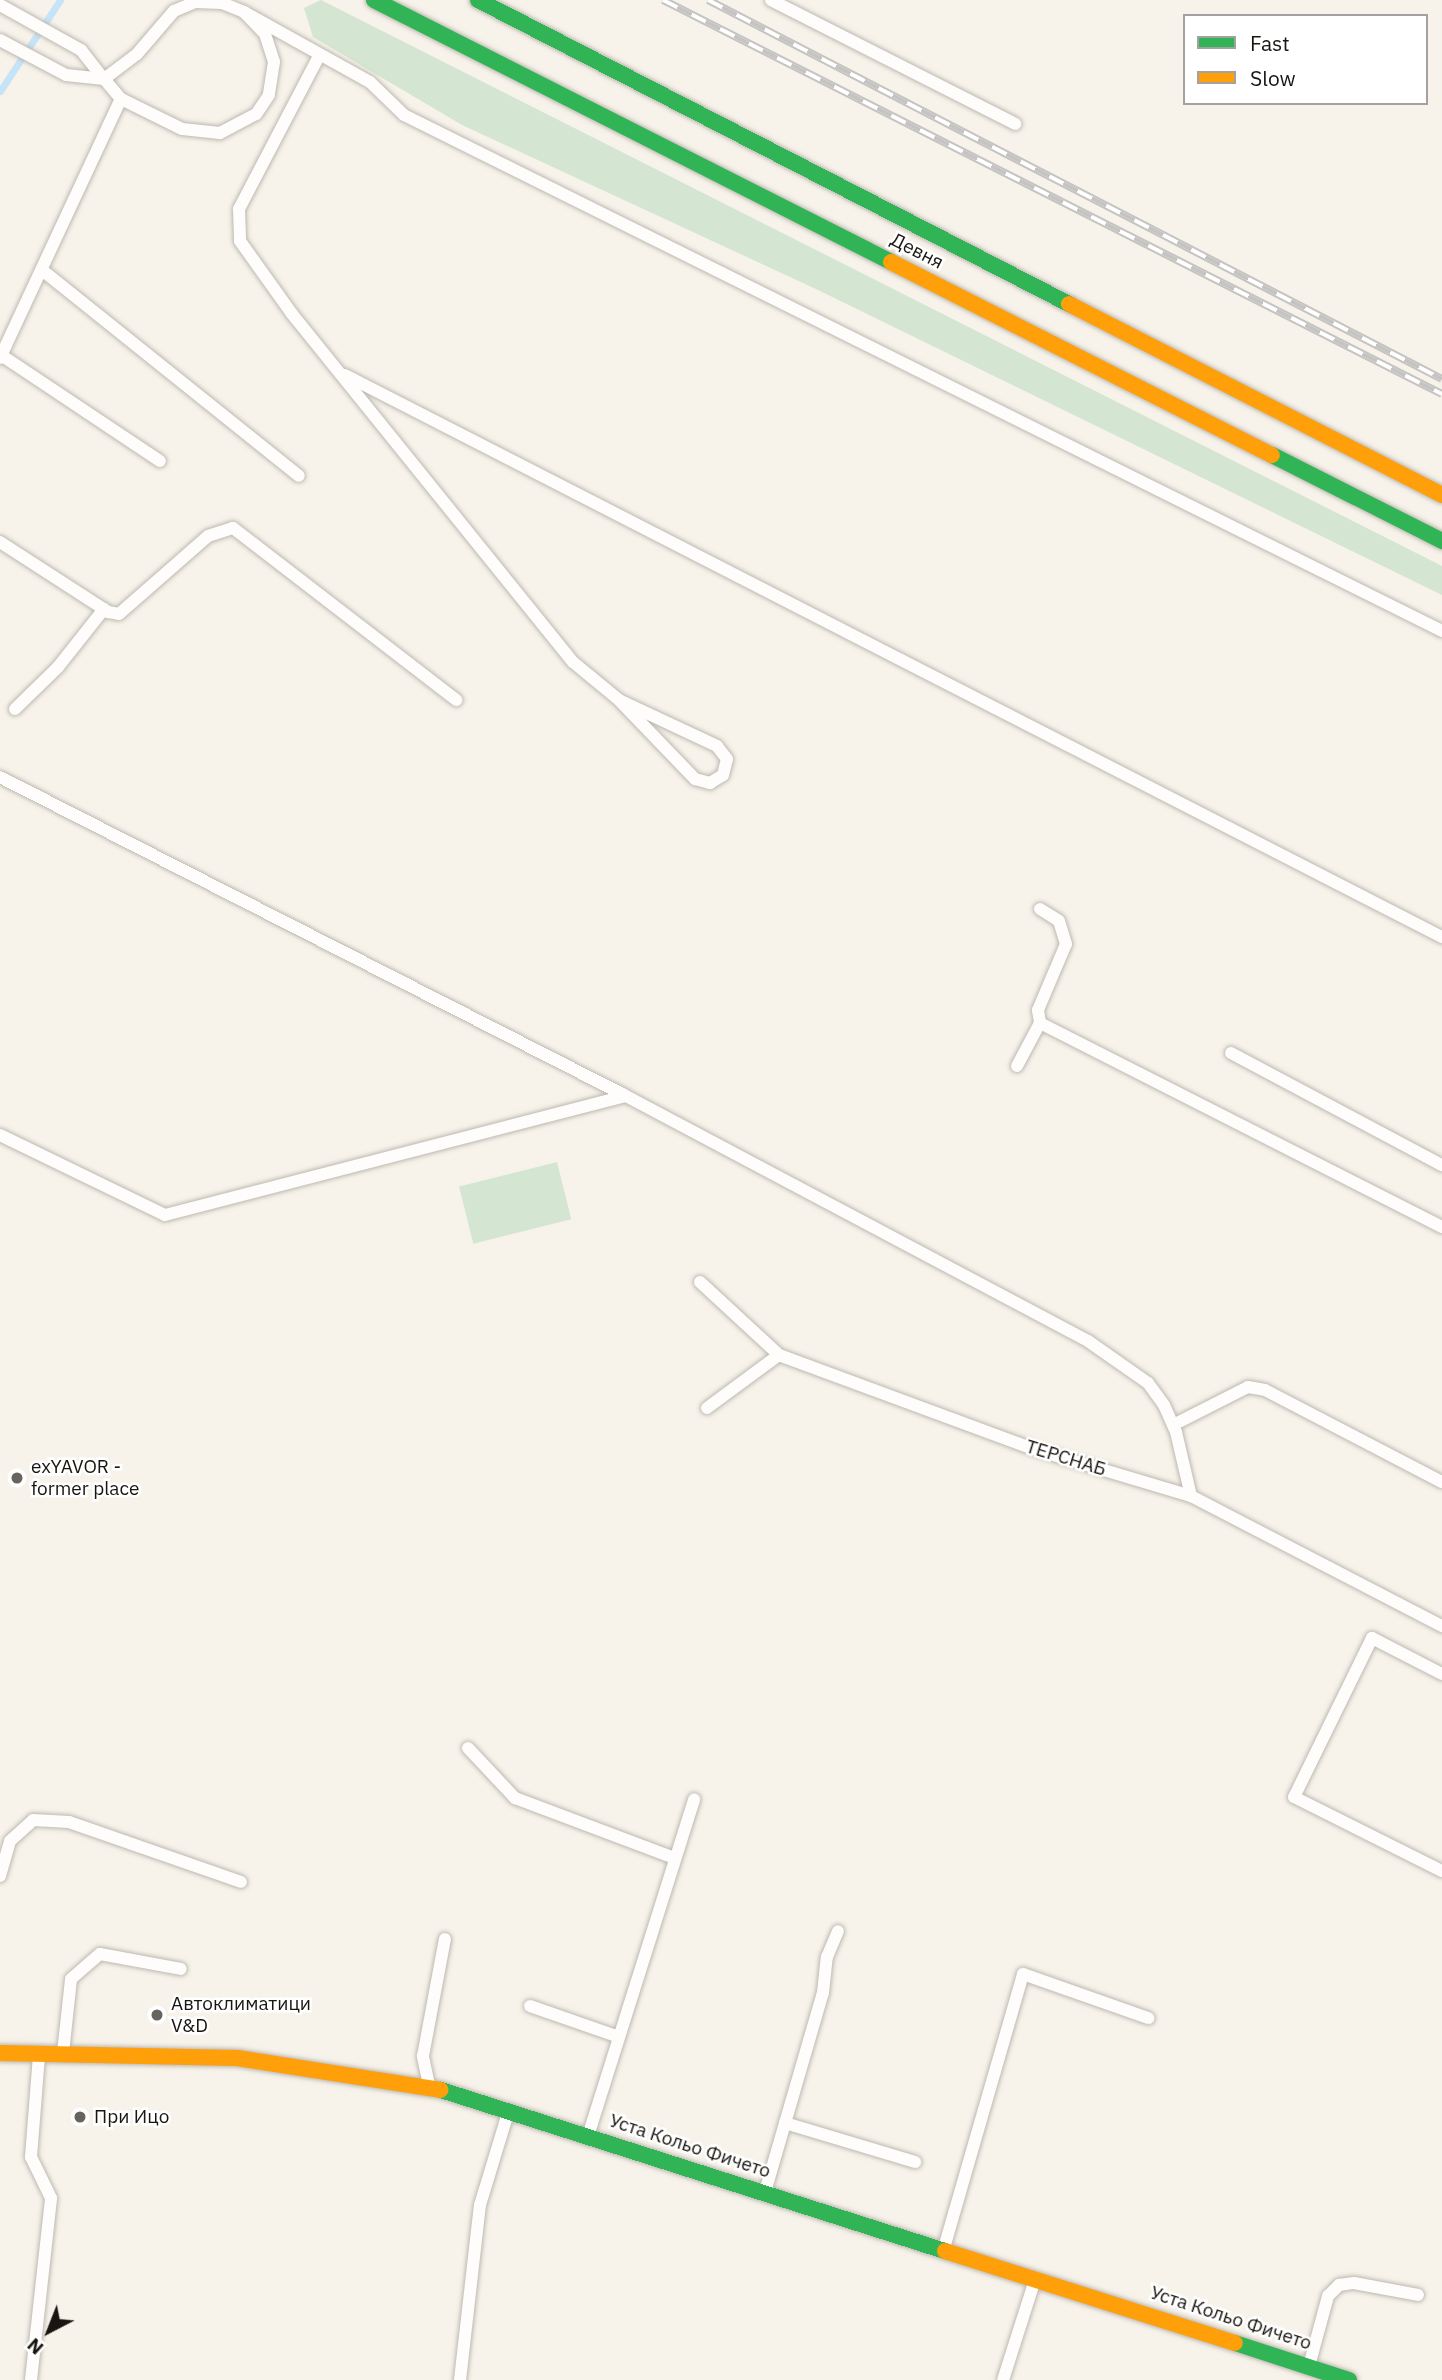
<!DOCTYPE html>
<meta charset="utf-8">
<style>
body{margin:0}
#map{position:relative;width:1442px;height:2380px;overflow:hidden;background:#f7f3ea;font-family:"IBM Plex Sans",sans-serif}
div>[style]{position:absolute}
.green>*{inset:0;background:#d4e5d2;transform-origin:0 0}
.stream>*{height:7px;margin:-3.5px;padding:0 3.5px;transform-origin:3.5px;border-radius:3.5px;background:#c5e4f8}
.roads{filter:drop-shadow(0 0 2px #bdb9b2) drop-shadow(0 0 2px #bdb9b2)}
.lane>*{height:12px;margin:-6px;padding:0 6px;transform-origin:6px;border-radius:6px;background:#fefdfc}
.fast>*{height:16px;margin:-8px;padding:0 8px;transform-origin:8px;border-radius:8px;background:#30b455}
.slow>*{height:16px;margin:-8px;padding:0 8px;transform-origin:8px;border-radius:8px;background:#ff9f0a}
.rail>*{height:8px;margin-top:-4px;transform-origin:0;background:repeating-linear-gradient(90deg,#fff 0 16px,#c5c4c2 0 32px);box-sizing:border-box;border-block:2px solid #c5c4c2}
.dots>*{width:19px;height:19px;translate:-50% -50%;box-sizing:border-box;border:4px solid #fff;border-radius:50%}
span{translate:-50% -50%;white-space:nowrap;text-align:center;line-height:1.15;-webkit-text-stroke:5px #fff;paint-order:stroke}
.street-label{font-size:19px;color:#191611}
.poi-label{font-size:19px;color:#191611}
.left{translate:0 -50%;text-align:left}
.legend{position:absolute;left:1183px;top:14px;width:245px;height:91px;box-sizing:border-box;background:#fff;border:2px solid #a3a2a0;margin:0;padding:9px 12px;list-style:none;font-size:21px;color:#191611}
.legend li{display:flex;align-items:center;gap:14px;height:35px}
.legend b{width:35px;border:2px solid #a3a2a0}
.north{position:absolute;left:14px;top:2296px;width:70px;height:70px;-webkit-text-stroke:5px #fff;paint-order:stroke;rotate:222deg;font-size:19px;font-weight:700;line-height:28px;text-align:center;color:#191611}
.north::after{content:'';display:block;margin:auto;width:24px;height:32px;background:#191611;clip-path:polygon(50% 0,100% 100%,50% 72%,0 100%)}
</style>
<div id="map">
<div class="green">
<i style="clip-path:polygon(321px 0,1442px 566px,1442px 595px,818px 290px,462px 125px,313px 37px,304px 8px)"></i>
<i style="left:557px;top:1162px;width:59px;height:101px;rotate:76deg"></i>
</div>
<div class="stream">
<i style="left:0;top:91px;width:109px;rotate:-56.6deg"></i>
</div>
<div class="roads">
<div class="lane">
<i style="left:771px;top:0;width:274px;rotate:26.9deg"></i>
<i style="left:195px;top:2px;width:27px;rotate:2deg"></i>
<i style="left:222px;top:3px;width:24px;rotate:22deg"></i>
<i style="left:244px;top:12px;width:30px;rotate:46deg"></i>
<i style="left:265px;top:34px;width:29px;rotate:72deg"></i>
<i style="left:274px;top:62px;width:33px;rotate:99deg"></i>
<i style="left:269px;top:95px;width:23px;rotate:124deg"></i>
<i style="left:256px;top:114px;width:41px;rotate:152.2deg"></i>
<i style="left:220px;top:133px;width:38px;rotate:-174deg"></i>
<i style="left:182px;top:129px;width:68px;rotate:-153.8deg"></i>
<i style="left:121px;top:99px;width:26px;rotate:-130deg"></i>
<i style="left:104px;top:79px;width:41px;rotate:-37.1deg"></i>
<i style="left:137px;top:54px;width:57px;rotate:-49.3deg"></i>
<i style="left:174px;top:11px;width:23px;rotate:-23deg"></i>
<i style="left:0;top:5px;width:93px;rotate:29.1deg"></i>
<i style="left:81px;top:50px;width:37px;rotate:52deg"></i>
<i style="left:104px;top:79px;width:38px;rotate:-174deg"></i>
<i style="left:66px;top:75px;width:75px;rotate:-152.1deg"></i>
<i style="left:244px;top:12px;width:144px;rotate:29.1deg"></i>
<i style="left:370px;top:82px;width:47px;rotate:44.1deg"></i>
<i style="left:404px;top:115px;width:1159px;rotate:26.43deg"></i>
<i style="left:319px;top:56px;width:173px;rotate:117.6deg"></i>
<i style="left:239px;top:209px;width:32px;rotate:88deg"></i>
<i style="left:240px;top:241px;width:90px;rotate:54.5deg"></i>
<i style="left:292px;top:314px;width:447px;rotate:51.1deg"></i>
<i style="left:573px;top:662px;width:60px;rotate:39.6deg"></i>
<i style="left:619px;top:700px;width:110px;rotate:46.1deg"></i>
<i style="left:695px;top:779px;width:16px;rotate:15deg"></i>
<i style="left:710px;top:783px;width:15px;rotate:-32deg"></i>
<i style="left:723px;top:775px;width:16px;rotate:-76deg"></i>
<i style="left:727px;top:759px;width:16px;rotate:-128deg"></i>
<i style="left:717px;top:746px;width:108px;rotate:-154.9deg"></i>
<i style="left:42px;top:270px;width:329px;rotate:38.7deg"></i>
<i style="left:1px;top:355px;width:191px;rotate:33.7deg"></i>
<i style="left:0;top:358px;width:286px;rotate:-65deg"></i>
<i style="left:345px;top:375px;width:1233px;rotate:27.13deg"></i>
<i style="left:0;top:542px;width:129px;rotate:32.9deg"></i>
<i style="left:108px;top:612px;width:11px;rotate:10deg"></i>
<i style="left:119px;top:614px;width:118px;rotate:-41.2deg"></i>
<i style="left:208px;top:536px;width:26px;rotate:-18deg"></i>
<i style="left:233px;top:528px;width:282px;rotate:37.6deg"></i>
<i style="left:15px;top:709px;width:60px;rotate:-44.3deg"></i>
<i style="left:58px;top:667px;width:74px;rotate:-51.6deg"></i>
<i style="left:0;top:777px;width:703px;rotate:27deg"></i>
<i style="left:626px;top:1096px;width:523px;rotate:27.94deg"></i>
<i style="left:1088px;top:1341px;width:73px;rotate:35deg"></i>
<i style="left:1148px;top:1383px;width:27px;rotate:54deg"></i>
<i style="left:1164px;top:1405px;width:30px;rotate:66deg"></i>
<i style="left:1176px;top:1432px;width:66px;rotate:76.8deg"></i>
<i style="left:1040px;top:909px;width:22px;rotate:32deg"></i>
<i style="left:1059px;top:921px;width:24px;rotate:73deg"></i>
<i style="left:1066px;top:944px;width:72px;rotate:113deg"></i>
<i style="left:1038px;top:1010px;width:13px;rotate:81deg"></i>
<i style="left:1231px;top:1053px;width:239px;rotate:28deg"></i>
<i style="left:1017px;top:1066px;width:49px;rotate:-61.9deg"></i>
<i style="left:1040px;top:1023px;width:451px;rotate:26.9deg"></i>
<i style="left:0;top:1135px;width:183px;rotate:25.9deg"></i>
<i style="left:165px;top:1215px;width:476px;rotate:-14.5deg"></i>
<i style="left:700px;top:1282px;width:108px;rotate:42.7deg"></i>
<i style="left:779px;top:1355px;width:268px;rotate:20.3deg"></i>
<i style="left:1030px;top:1448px;width:168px;rotate:16.6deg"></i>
<i style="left:1191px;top:1496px;width:283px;rotate:27.4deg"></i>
<i style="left:707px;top:1408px;width:89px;rotate:-36.4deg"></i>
<i style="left:1173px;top:1425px;width:84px;rotate:-26.9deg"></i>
<i style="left:1248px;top:1387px;width:17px;rotate:10deg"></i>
<i style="left:1265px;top:1390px;width:199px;rotate:27.5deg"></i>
<i style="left:1442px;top:1674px;width:79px;rotate:-152.8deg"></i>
<i style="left:1372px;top:1638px;width:177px;rotate:116.1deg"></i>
<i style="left:1294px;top:1797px;width:165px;rotate:26.6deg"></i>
<i style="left:468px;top:1748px;width:69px;rotate:46.8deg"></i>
<i style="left:515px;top:1798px;width:171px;rotate:20.6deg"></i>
<i style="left:0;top:1876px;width:36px;rotate:-74deg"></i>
<i style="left:10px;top:1841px;width:31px;rotate:-42deg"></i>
<i style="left:33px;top:1820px;width:36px;rotate:3deg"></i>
<i style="left:69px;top:1822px;width:182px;rotate:19.2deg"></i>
<i style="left:530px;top:2006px;width:94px;rotate:19.2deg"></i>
<i style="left:63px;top:2053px;width:74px;rotate:-83.8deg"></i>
<i style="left:71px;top:1979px;width:38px;rotate:-41deg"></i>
<i style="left:100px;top:1954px;width:82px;rotate:10.5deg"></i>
<i style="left:429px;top:2085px;width:30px;rotate:-102deg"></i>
<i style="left:423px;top:2056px;width:119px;rotate:-79.4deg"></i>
<i style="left:785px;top:2123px;width:136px;rotate:16.7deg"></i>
<i style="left:588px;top:2136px;width:353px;rotate:-72.5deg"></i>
<i style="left:765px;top:2192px;width:207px;rotate:-73.8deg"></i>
<i style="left:823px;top:1993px;width:36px;rotate:-84deg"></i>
<i style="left:827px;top:1957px;width:28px;rotate:-67deg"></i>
<i style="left:944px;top:2248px;width:285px;rotate:-73.9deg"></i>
<i style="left:1023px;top:1974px;width:133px;rotate:19.4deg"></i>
<i style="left:1309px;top:2366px;width:73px;rotate:-74.8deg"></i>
<i style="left:1328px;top:2296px;width:16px;rotate:-45deg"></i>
<i style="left:1339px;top:2285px;width:15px;rotate:-8deg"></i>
<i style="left:1354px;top:2283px;width:65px;rotate:10.6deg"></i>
<i style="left:31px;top:2380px;width:183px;rotate:-83.7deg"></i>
<i style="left:51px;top:2198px;width:46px;rotate:-116deg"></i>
<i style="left:31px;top:2157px;width:101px;rotate:-85.5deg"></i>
<i style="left:460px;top:2380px;width:176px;rotate:-83.5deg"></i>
<i style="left:480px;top:2205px;width:96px;rotate:-73.1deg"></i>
<i style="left:1003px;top:2380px;width:105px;rotate:-72.3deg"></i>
</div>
<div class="fast">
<i style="left:374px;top:0;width:580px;rotate:26.87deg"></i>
<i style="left:478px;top:0;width:665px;rotate:27.22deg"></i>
<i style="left:1272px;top:455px;width:191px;rotate:26.8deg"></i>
<i style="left:441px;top:2090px;width:529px;rotate:17.72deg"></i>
<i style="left:1235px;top:2343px;width:120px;rotate:18deg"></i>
</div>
<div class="slow">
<i style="left:891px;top:262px;width:427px;rotate:26.9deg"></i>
<i style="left:1069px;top:304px;width:419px;rotate:27.1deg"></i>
<i style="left:0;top:2053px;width:237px;rotate:1.2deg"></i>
<i style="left:237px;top:2058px;width:206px;rotate:8.9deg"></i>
<i style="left:945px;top:2251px;width:304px;rotate:17.6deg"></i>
</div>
</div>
<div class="rail">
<i style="left:663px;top:0;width:873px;rotate:26.83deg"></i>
<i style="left:708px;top:0;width:826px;rotate:27.31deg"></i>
</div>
<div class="dots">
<i style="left:17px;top:1478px;background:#67635d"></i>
<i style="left:157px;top:2015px;background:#67635d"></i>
<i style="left:80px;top:2117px;background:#67635d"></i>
</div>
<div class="street-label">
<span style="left:917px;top:251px;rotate:27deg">Девня</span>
<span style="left:1066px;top:1458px;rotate:17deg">ТЕРСНАБ</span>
<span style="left:690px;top:2146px;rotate:18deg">Уста Кольо Фичето</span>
<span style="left:1231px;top:2318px;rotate:18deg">Уста Кольо Фичето</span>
</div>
<div class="poi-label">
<span class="left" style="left:31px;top:1478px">exYAVOR -<br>former place</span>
<span class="left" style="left:171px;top:2015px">Автоклиматици<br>V&amp;D</span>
<span class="left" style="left:94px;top:2117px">При Ицо</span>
</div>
<ul class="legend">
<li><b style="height:9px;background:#30b455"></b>Fast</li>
<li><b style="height:9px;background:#ff9f0a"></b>Slow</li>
</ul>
<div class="north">N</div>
</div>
